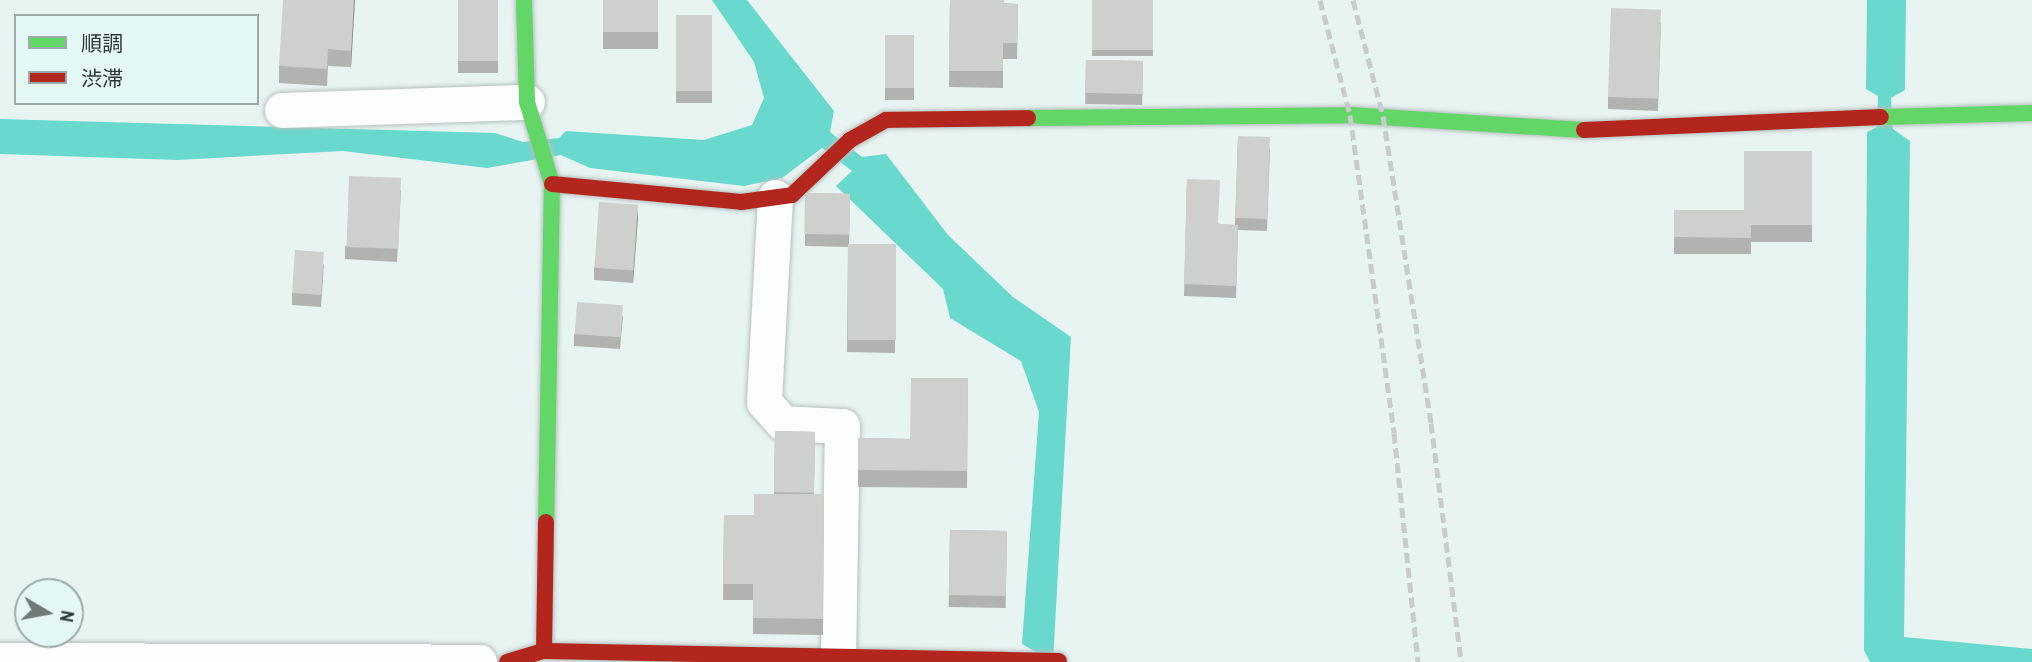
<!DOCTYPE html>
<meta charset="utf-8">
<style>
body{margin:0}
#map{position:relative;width:2032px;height:662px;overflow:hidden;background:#e8f4f2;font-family:"Archivo Narrow","Noto Sans JP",sans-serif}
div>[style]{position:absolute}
.water>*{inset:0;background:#69d9ce}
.roads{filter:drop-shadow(0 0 2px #b6c0be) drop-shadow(0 0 2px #b6c0be)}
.street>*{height:35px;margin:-17.5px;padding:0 17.5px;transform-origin:17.5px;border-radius:17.5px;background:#fcfdfd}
.fast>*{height:16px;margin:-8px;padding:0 8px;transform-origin:8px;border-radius:8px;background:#63d668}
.jam>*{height:16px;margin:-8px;padding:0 8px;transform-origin:8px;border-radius:8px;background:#b3261e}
.rail>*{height:5px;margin-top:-2.5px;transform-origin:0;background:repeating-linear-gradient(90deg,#c9cccc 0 10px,transparent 0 15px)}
.wall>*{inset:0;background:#b1b3b1;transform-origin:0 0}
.shaded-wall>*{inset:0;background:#909290}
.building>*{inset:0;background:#ced0ce;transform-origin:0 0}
span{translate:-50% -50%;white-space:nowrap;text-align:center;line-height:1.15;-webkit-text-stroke:5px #e4f8f5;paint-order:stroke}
.legend{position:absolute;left:14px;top:14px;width:245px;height:91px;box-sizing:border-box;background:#e4f8f5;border:2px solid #9caba9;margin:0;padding:9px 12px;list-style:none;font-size:21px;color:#303837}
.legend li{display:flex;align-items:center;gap:14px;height:35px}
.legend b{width:35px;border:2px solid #9caba9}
.north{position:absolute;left:14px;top:578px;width:70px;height:70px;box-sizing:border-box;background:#e4f8f5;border:2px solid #9caba9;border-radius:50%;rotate:100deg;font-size:19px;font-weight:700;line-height:28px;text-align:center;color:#303837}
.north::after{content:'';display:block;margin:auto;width:24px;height:32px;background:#707a78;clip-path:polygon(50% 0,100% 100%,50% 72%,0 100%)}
</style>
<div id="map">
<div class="water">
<i style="clip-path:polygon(712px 0,747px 0,834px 111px,830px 132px,862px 157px,886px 154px,948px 235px,1013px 297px,1071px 337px,1053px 662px,1022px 644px,1039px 412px,1021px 361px,950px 318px,943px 289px,836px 186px,852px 171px,822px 148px,782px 178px,744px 186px,590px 168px,561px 155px,487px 168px,343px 151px,178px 160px,0 154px,0 119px,495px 133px,523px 142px,559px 138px,566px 131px,704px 140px,752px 125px,764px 98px,754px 62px)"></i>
<i style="clip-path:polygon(1867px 0,1906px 0,1905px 90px,1891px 98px,1893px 129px,1910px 141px,1904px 637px,2032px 649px,2032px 662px,1870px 662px,1864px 650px,1867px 132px,1877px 127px,1878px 96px,1866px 89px)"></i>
</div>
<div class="roads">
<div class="street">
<i style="left:282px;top:110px;width:245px;rotate:-1.9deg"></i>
<i style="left:775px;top:197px;width:205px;rotate:93.1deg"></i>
<i style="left:764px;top:402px;width:28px;rotate:48deg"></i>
<i style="left:783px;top:423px;width:59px;rotate:2.9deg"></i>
<i style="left:842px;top:426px;width:230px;rotate:91deg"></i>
<i style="left:0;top:660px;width:479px;rotate:0.2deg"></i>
</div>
<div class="fast">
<i style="left:524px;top:0;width:102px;rotate:88.3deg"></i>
<i style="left:527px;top:102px;width:86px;rotate:73deg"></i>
<i style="left:552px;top:184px;width:338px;rotate:91deg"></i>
<i style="left:1881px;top:117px;width:151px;rotate:-1.5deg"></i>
<i style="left:1028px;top:118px;width:322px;rotate:-0.5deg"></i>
<i style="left:1350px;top:115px;width:234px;rotate:3.7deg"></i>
</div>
<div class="jam">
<i style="left:1584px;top:130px;width:297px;rotate:-2.5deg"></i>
<i style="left:552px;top:184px;width:190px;rotate:5.4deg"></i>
<i style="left:741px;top:202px;width:51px;rotate:-7.8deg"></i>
<i style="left:792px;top:195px;width:80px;rotate:-43.5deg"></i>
<i style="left:850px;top:140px;width:41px;rotate:-29.1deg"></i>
<i style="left:886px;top:120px;width:142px;rotate:-0.8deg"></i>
<i style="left:544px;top:651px;width:129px;rotate:-89.1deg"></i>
<i style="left:507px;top:662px;width:39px;rotate:-17deg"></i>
<i style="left:544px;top:651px;width:515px;rotate:1.11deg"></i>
</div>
</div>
<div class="rail">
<i style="left:1320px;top:0;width:119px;rotate:75.4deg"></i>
<i style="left:1350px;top:115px;width:321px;rotate:82.1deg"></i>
<i style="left:1394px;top:433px;width:230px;rotate:84deg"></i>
<i style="left:1353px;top:0;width:120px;rotate:75.5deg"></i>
<i style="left:1383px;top:116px;width:311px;rotate:81.1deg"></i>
<i style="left:1431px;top:423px;width:241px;rotate:82.8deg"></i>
</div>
<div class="wall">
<i style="clip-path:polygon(355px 0,351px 67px,328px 66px,327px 86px,279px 83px,279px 66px)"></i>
<i style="left:458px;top:0;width:40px;height:73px"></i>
<i style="left:603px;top:0;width:55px;height:49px"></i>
<i style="clip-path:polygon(950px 0,1018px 4px,1017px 59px,1003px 59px,1003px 88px,949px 87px)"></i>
<i style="left:1092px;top:0;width:61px;height:56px"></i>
<i style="left:676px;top:15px;width:36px;height:88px"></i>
<i style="clip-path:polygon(1661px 22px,1658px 111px,1608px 109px,1608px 97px)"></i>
<i style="left:885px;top:35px;width:29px;height:65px"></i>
<i style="left:1086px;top:60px;width:57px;height:44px;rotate:1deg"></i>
<i style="clip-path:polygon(1238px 136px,1270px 149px,1267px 231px,1238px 230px,1236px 298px,1184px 296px,1187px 179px,1219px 224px,1235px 225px)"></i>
<i style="clip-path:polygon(1812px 151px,1812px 242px,1751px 242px,1751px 254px,1674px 254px,1674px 210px,1744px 210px)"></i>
<i style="clip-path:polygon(401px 190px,397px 262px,345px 259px,345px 247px)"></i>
<i style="clip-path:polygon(805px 193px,850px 194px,849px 244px,896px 244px,895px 353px,847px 352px,848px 247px,805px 246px)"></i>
<i style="clip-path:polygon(638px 217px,633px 283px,594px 280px,594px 268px)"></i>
<i style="clip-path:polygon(324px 264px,321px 307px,292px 305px,292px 293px)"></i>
<i style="clip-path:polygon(623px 316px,620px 349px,574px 346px,574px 334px)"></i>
<i style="clip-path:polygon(968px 378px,967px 488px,858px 487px,858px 438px,910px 439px)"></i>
<i style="clip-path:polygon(775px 431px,815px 432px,814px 494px,824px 494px,823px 635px,753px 634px,753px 600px,723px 600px,724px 515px,754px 515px,774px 494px)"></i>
<i style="left:950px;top:530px;width:57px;height:77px;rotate:1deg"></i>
</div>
<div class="shaded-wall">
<i style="clip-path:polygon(354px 0,355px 0,351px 67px,351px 51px)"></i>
<i style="clip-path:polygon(638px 205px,638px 217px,633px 283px,633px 271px)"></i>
</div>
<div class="building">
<i style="clip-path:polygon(283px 0,354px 0,351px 51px,328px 49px,327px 69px,279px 66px)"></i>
<i style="left:458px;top:0;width:40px;height:61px"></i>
<i style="left:603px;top:0;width:55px;height:32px"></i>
<i style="clip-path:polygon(950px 0,1004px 0,1004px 4px,1018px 4px,1017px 43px,1003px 43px,1003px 71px,949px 71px)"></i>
<i style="left:1092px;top:0;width:61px;height:50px"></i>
<i style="left:1611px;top:8px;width:50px;height:89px;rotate:2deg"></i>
<i style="left:676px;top:15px;width:36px;height:76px"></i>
<i style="left:885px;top:35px;width:29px;height:53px"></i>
<i style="left:1086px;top:60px;width:57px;height:33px;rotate:1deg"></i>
<i style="left:1238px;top:136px;width:32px;height:82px;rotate:2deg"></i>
<i style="clip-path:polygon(1744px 151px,1812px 151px,1812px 225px,1751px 225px,1751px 238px,1674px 237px,1674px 210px,1744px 210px)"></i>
<i style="left:349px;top:176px;width:52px;height:71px;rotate:2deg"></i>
<i style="clip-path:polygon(1187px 179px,1220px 180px,1218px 224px,1238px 225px,1236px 286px,1184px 284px)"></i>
<i style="left:805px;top:193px;width:45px;height:41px;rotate:1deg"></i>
<i style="left:599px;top:202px;width:39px;height:66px;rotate:4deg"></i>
<i style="left:848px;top:244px;width:48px;height:96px"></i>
<i style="left:295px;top:250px;width:29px;height:43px;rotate:4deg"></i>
<i style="left:577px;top:302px;width:46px;height:32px;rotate:4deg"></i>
<i style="clip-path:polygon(911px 378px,968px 378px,967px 471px,858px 470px,858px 438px,910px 439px)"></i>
<i style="left:775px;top:431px;width:40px;height:61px;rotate:1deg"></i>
<i style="clip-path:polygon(754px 494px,824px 494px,823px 619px,753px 618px,753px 584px,723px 584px,724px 515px,754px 515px)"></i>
<i style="left:950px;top:530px;width:57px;height:65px;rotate:1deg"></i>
</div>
<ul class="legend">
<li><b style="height:9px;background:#63d668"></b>順調</li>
<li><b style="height:9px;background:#b3261e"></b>渋滞</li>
</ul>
<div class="north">N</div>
</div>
